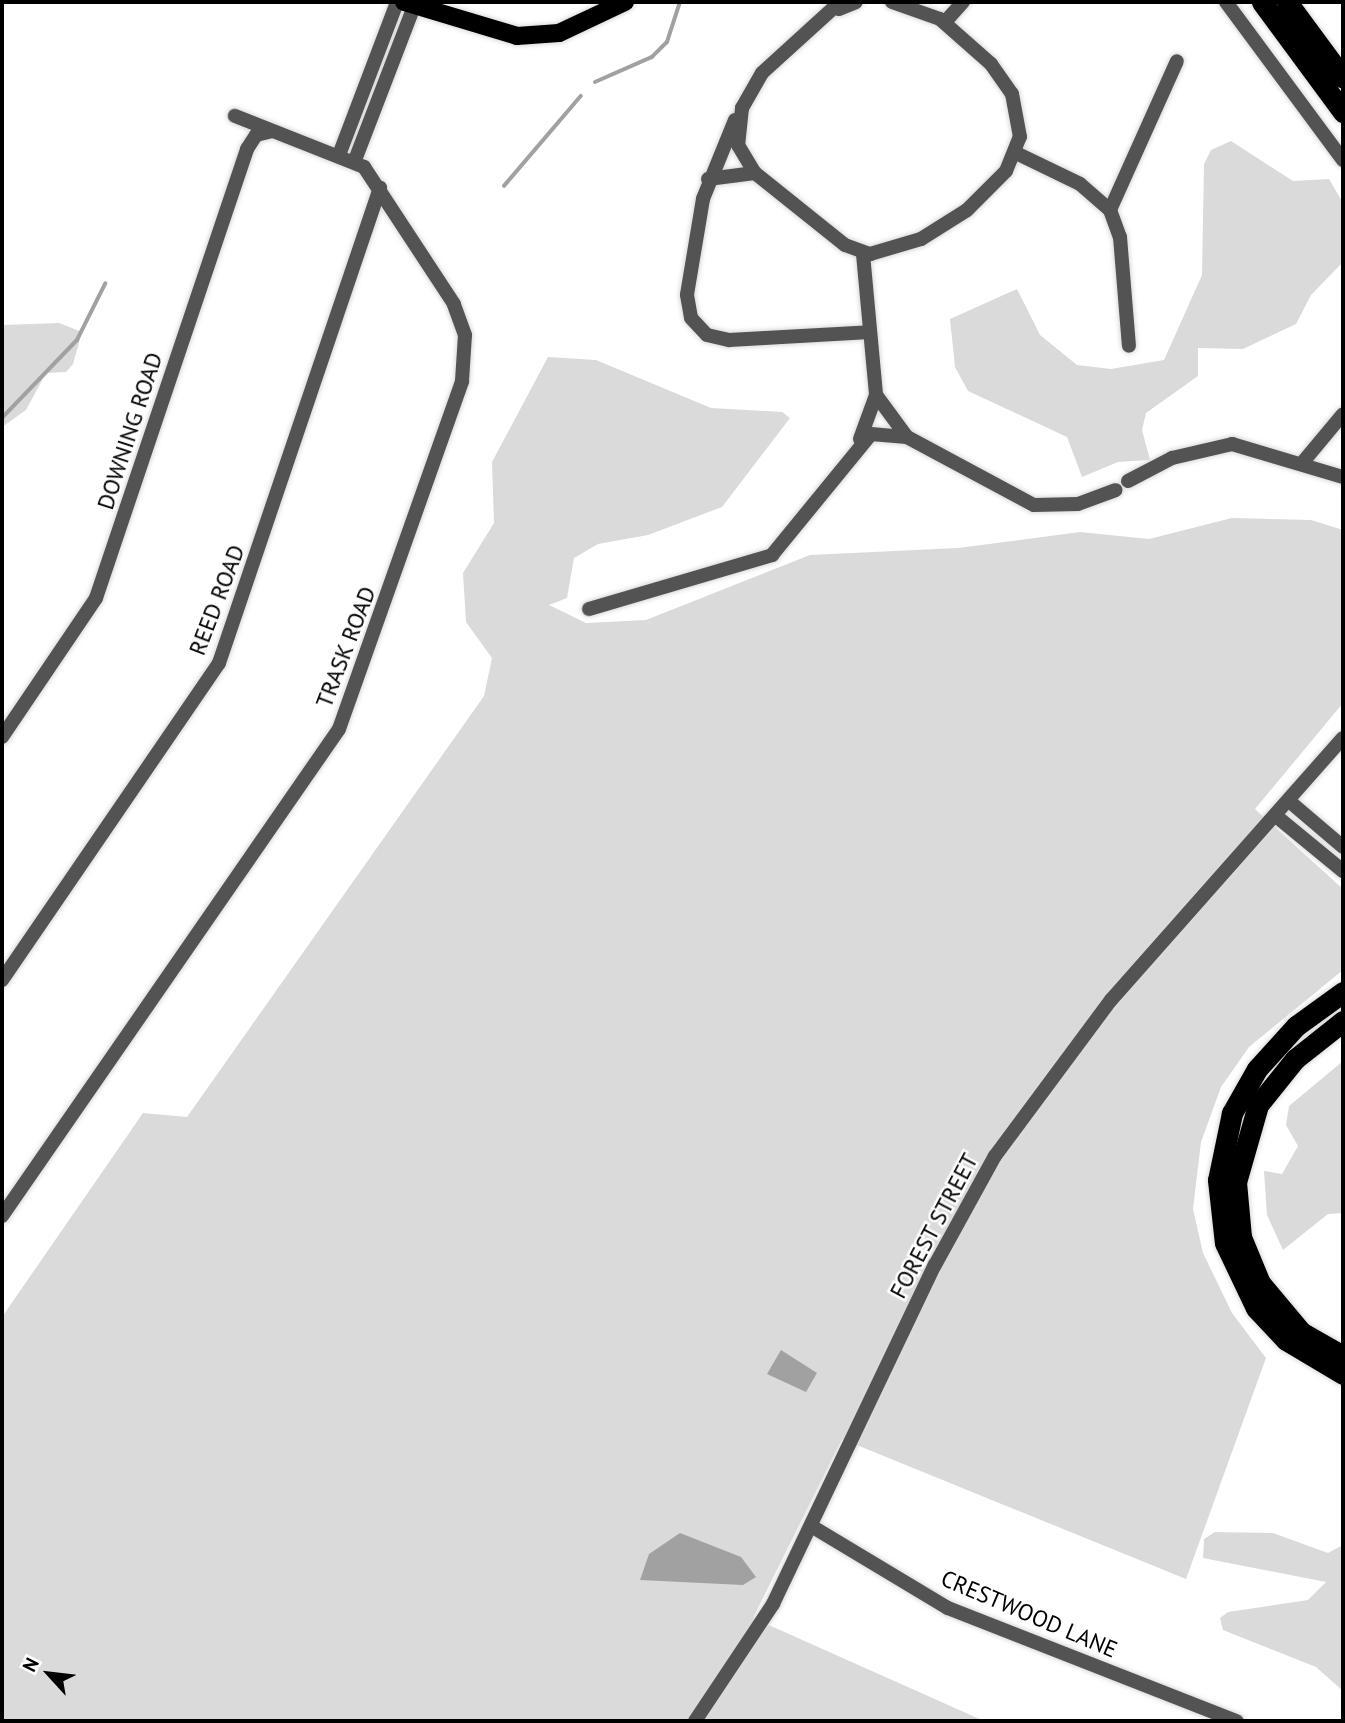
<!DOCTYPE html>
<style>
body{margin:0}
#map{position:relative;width:1345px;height:1723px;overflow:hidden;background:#fff;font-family:"PT Sans",sans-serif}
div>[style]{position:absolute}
.green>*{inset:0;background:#dadada}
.water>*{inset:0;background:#a1a1a1}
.stream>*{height:3.5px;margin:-1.75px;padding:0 1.75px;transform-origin:1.75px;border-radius:1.75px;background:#a1a1a1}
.roads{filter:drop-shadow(0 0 2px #dbdbdb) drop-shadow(0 0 2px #dbdbdb)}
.minor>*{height:14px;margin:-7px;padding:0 7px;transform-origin:7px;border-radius:7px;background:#535353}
.major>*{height:18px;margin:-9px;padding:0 9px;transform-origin:9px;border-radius:9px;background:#000}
.highway>*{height:21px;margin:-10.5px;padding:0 10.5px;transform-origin:10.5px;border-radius:10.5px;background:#000}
span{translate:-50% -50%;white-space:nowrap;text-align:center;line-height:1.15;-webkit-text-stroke:5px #fff;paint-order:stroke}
.street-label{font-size:23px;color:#000}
.frame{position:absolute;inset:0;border:4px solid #000;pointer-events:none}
.north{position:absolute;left:14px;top:1639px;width:70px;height:70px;-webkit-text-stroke:5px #fff;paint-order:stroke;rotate:297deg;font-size:19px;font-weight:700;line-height:28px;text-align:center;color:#000}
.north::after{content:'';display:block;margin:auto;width:24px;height:32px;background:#000;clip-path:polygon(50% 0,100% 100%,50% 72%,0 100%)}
</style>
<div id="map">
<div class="green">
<i style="clip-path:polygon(1231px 141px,1293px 181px,1329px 179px,1343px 203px,1343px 262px,1311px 295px,1296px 324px,1243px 349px,1198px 348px,1198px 376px,1146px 413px,1142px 430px,1150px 460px,1118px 462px,1082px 477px,1067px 437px,968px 391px,955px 367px,950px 319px,1017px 289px,1040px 335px,1077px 365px,1111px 369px,1164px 360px,1202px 275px,1204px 164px,1211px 150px)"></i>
<i style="clip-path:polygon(59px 323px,82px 332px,73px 364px,66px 372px,46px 373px,26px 410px,2px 427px,2px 325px)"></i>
<i style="clip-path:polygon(548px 357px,596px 360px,711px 408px,782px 412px,790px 418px,722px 507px,648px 535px,598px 544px,574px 558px,567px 598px,549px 605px,586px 623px,646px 620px,810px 555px,958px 548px,1080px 532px,1149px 539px,1232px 518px,1311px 520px,1343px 530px,1343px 703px,1255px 809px,1343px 889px,1343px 970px,1249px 1047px,1221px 1087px,1201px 1142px,1193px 1209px,1203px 1253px,1232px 1313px,1266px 1358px,1186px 1579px,842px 1439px,753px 1618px,984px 1721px,2px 1721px,2px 1317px,143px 1113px,187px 1117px,484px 696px,492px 658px,466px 622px,463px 573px,494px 523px,492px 462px)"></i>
<i style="clip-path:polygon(1343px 1061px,1343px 1213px,1328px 1214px,1283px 1250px,1267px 1215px,1264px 1171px,1282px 1174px,1298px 1146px,1286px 1125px,1289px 1106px)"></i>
<i style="clip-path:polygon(1215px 1532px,1273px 1533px,1328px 1553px,1343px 1545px,1343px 1691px,1316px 1667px,1223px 1630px,1220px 1618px,1228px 1612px,1308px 1600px,1326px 1582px,1203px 1558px,1204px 1539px)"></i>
</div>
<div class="water">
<i style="clip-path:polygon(781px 1350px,817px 1373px,806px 1392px,767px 1374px)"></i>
<i style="clip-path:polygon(680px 1533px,741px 1557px,756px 1577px,743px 1585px,640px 1580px,649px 1554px)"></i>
</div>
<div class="stream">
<i style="left:595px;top:82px;width:62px;rotate:-23.7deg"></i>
<i style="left:652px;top:57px;width:21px;rotate:-45deg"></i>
<i style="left:667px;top:42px;width:42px;rotate:-72deg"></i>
<i style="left:504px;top:186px;width:118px;rotate:-49.5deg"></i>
<i style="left:2px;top:418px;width:108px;rotate:-46.1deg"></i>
<i style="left:77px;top:340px;width:63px;rotate:-63.4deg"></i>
</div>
<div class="roads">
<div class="minor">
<i style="left:840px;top:2px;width:105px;rotate:137.7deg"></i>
<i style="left:762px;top:73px;width:40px;rotate:119.7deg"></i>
<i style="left:742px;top:108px;width:37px;rotate:96deg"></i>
<i style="left:738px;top:145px;width:33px;rotate:59deg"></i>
<i style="left:755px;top:173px;width:115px;rotate:38.7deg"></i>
<i style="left:845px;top:245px;width:27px;rotate:20deg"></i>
<i style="left:870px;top:254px;width:53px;rotate:-16.4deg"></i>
<i style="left:921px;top:239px;width:54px;rotate:-32.2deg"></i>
<i style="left:967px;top:210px;width:55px;rotate:-45deg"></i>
<i style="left:1006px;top:171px;width:37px;rotate:-68deg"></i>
<i style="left:1020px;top:137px;width:44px;rotate:-100.5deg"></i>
<i style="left:1012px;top:94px;width:37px;rotate:-125deg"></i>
<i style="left:991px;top:64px;width:68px;rotate:-138.6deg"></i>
<i style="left:940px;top:19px;width:51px;rotate:-160.5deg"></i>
<i style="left:1226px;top:2px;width:197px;rotate:53.5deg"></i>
<i style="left:839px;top:9px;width:18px;rotate:-22deg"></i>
<i style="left:945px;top:22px;width:27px;rotate:-48deg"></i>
<i style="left:735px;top:120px;width:85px;rotate:112.1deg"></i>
<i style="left:703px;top:199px;width:97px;rotate:99.5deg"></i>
<i style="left:687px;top:295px;width:23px;rotate:80deg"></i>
<i style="left:691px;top:318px;width:23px;rotate:47deg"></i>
<i style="left:707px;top:335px;width:23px;rotate:13deg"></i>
<i style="left:729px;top:340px;width:141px;rotate:-3.2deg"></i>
<i style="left:1016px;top:153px;width:71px;rotate:25.8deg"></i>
<i style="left:1080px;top:184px;width:40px;rotate:41deg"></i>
<i style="left:1110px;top:210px;width:29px;rotate:70deg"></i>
<i style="left:1120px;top:237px;width:109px;rotate:85.3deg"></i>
<i style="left:339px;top:155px;width:164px;rotate:-69.2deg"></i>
<i style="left:355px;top:160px;width:165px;rotate:-69deg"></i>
<i style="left:708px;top:179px;width:47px;rotate:-7.3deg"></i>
<i style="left:1110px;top:210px;width:163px;rotate:-65.8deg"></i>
<i style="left:863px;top:254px;width:142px;rotate:84.7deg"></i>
<i style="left:876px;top:395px;width:52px;rotate:53.6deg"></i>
<i style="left:860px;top:439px;width:47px;rotate:-70deg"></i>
<i style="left:1303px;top:462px;width:62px;rotate:-50.2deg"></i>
<i style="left:1128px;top:481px;width:50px;rotate:-27.6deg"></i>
<i style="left:1172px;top:458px;width:62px;rotate:-13.1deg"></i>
<i style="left:1232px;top:444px;width:116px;rotate:16.6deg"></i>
<i style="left:589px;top:609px;width:191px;rotate:-16.4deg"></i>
<i style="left:772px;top:555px;width:156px;rotate:-50.7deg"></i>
<i style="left:871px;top:434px;width:36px;rotate:5deg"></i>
<i style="left:907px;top:437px;width:144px;rotate:28.2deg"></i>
<i style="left:1034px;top:505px;width:44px;rotate:-1.3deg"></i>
<i style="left:1078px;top:504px;width:40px;rotate:-20.2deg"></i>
<i style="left:2px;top:737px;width:168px;rotate:-55.9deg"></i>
<i style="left:96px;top:598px;width:474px;rotate:-71.4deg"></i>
<i style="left:247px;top:149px;width:17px;rotate:-57deg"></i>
<i style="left:256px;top:135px;width:16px;rotate:-14deg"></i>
<i style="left:1289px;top:801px;width:71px;rotate:40.4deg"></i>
<i style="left:1276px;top:816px;width:87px;rotate:39.4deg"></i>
<i style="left:2px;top:980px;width:384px;rotate:-55.6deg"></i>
<i style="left:219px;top:663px;width:502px;rotate:-71.28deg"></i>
<i style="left:2px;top:1216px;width:592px;rotate:-55.32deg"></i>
<i style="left:339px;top:729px;width:369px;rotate:-70.5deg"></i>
<i style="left:462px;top:381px;width:46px;rotate:-86.3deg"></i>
<i style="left:465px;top:335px;width:33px;rotate:-110deg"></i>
<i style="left:454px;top:304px;width:164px;rotate:-123.3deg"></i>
<i style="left:364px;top:167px;width:139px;rotate:-158.4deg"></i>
<i style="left:813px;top:1527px;width:157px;rotate:31deg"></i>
<i style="left:948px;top:1608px;width:310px;rotate:21.4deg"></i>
<i style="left:695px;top:1721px;width:141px;rotate:-56.3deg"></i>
<i style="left:773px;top:1604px;width:376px;rotate:-64.5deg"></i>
<i style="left:935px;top:1265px;width:124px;rotate:-61.2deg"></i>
<i style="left:995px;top:1156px;width:194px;rotate:-53.4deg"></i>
<i style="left:1111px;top:1000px;width:350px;rotate:-48.5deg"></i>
</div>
<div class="major">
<i style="left:404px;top:2px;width:118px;rotate:16.7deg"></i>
<i style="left:517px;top:36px;width:42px;rotate:-4.1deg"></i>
<i style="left:559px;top:33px;width:73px;rotate:-25.2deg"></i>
</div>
<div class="highway">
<i style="left:1262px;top:2px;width:137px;rotate:53.6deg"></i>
<i style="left:1287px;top:2px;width:94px;rotate:53.6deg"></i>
<i style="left:1343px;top:992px;width:58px;rotate:144.1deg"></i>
<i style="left:1296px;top:1026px;width:58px;rotate:132.2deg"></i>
<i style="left:1257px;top:1069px;width:51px;rotate:119.6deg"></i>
<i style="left:1232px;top:1113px;width:68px;rotate:101.8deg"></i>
<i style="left:1218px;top:1180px;width:63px;rotate:83.7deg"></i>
<i style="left:1225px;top:1243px;width:72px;rotate:64.5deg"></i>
<i style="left:1256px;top:1308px;width:44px;rotate:46.8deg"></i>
<i style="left:1286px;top:1340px;width:66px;rotate:30.8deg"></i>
<i style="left:1343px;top:1021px;width:61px;rotate:141.6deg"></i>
<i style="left:1295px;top:1059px;width:59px;rotate:128.8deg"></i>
<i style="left:1258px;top:1105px;width:80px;rotate:105.9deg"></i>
<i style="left:1236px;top:1182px;width:55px;rotate:84.8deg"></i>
<i style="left:1241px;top:1237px;width:50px;rotate:67.6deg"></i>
<i style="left:1260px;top:1283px;width:64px;rotate:50.1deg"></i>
<i style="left:1301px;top:1332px;width:48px;rotate:29.7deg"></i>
</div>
</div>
<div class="street-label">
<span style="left:130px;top:431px;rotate:-72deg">DOWNING ROAD</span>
<span style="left:217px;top:600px;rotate:-69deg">REED ROAD</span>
<span style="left:346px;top:647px;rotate:-69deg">TRASK ROAD</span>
<span style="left:934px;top:1226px;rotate:-62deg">FOREST STREET</span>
<span style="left:1029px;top:1614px;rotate:23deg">CRESTWOOD LANE</span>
</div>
<div class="frame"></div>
<div class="north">N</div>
</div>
